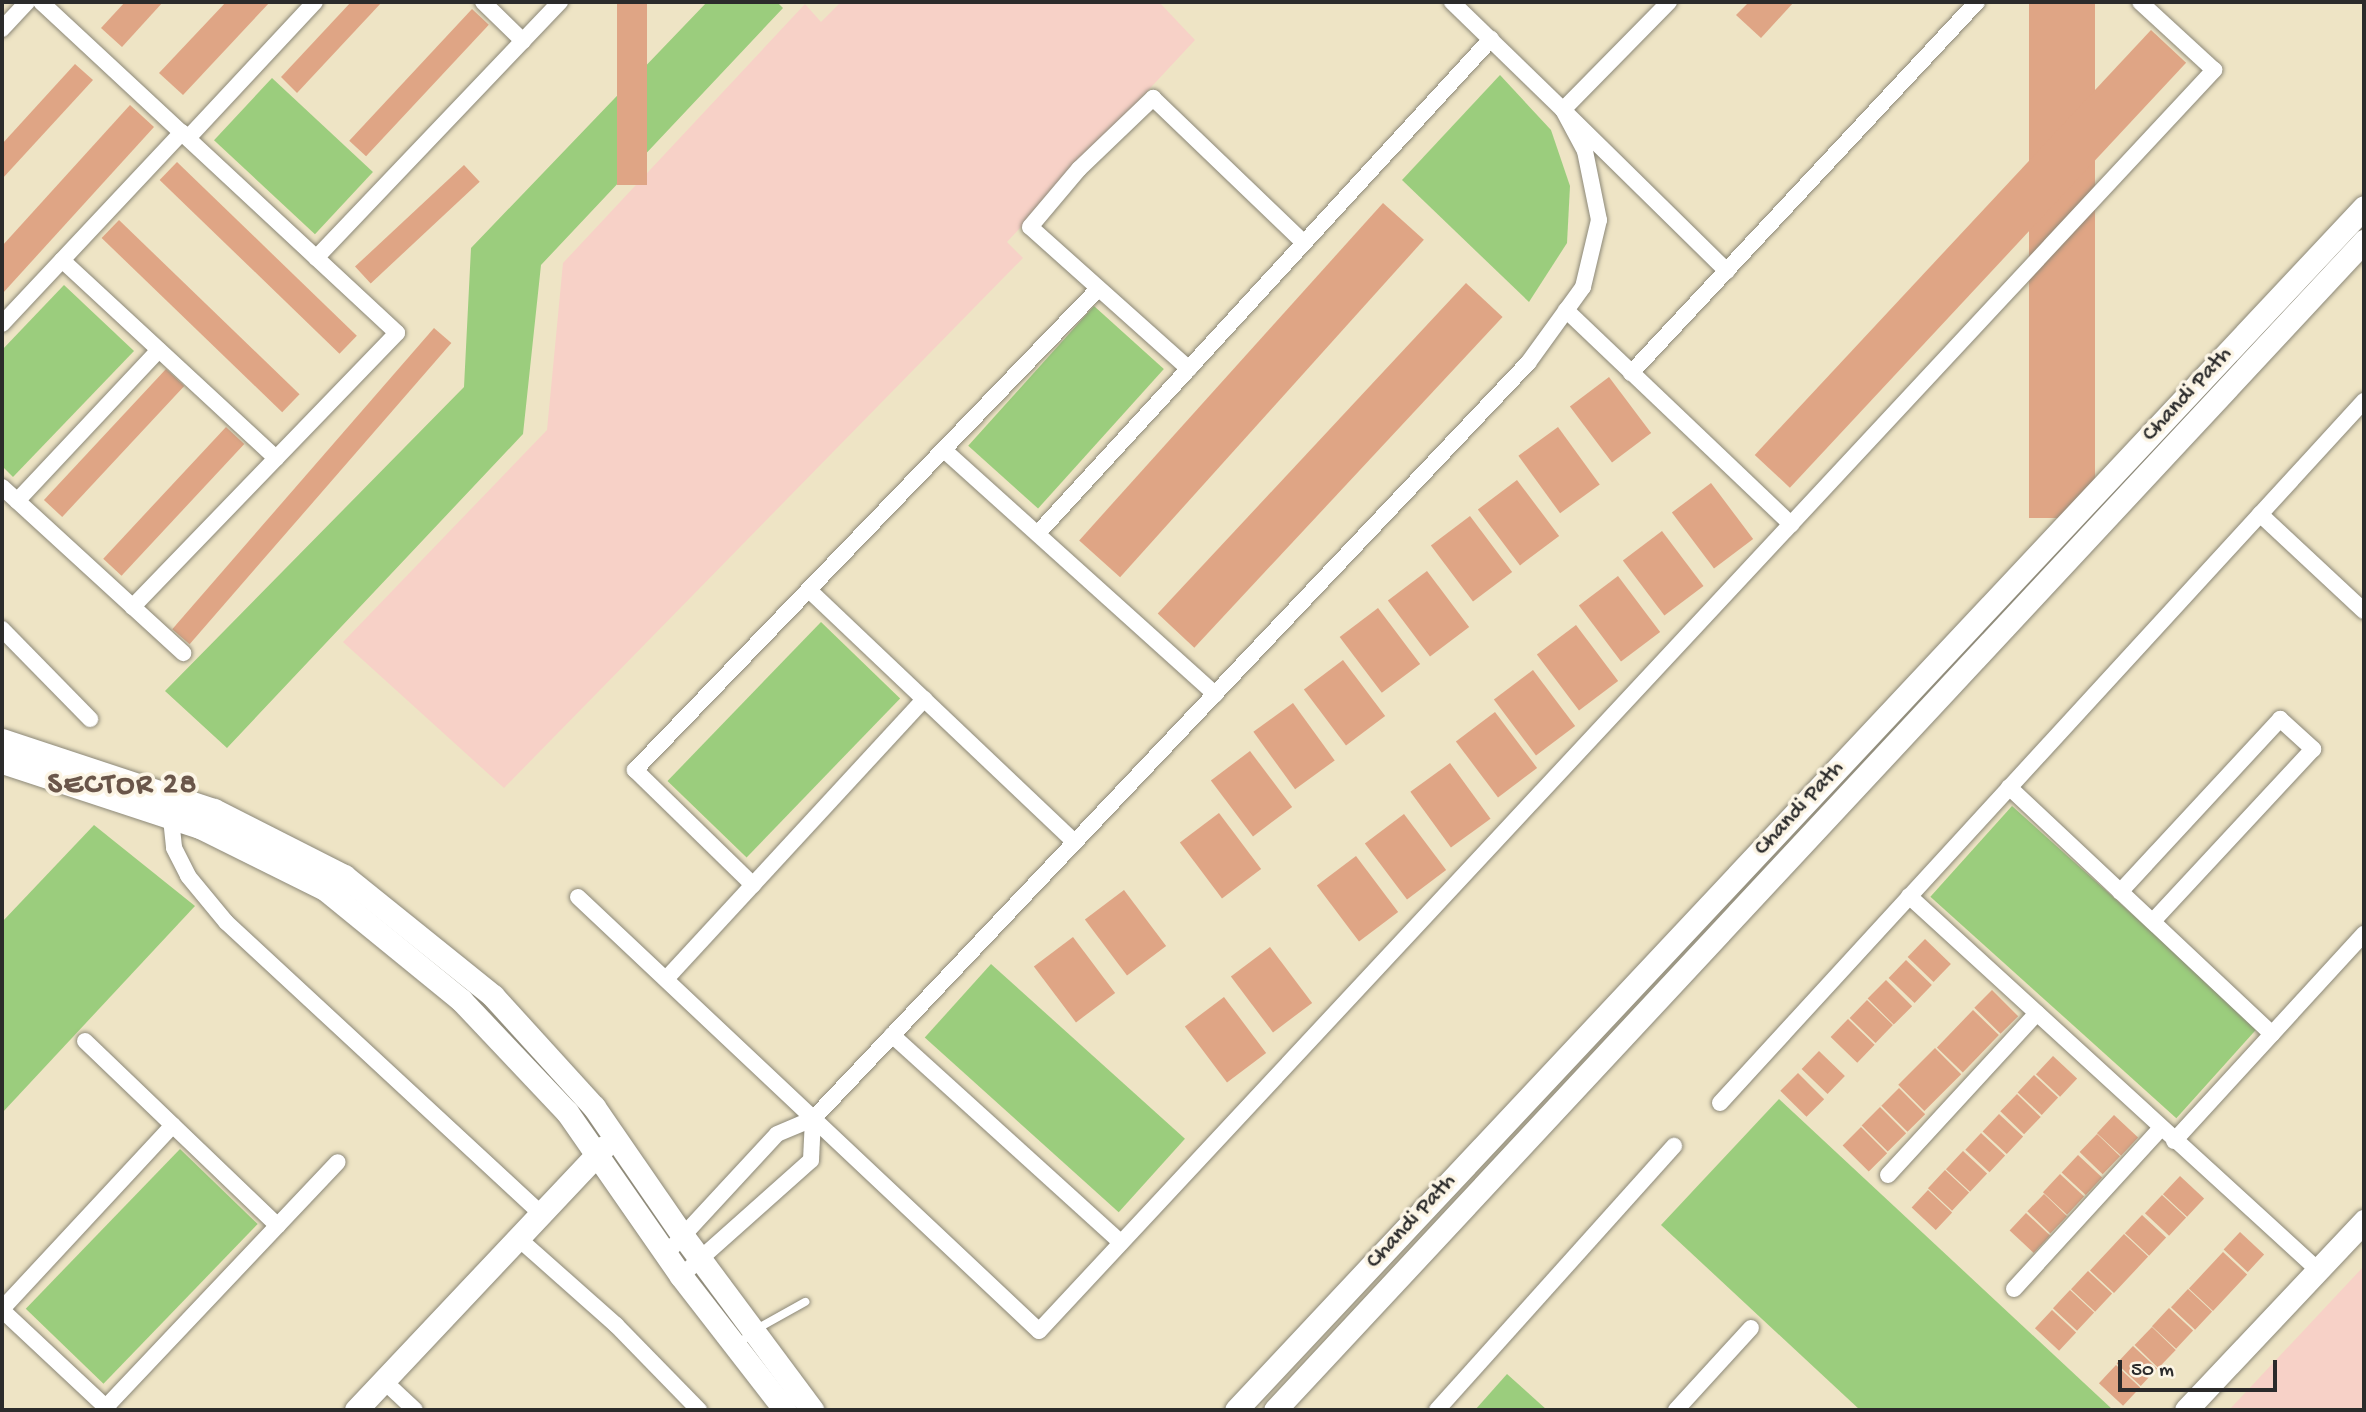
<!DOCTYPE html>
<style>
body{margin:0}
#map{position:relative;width:2366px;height:1412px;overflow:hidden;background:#eee4c5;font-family:"Gochi Hand",sans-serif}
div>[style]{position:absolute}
.built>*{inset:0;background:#f7d1c7}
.green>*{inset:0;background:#9bcd7d;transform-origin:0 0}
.building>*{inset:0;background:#dfa585;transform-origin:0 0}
.roads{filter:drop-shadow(0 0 2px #8c8878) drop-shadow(0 0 2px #8c8878)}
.lane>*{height:8px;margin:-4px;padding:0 4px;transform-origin:4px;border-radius:4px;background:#fff}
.street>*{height:16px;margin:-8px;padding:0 8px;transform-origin:8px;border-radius:8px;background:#fff}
.secondary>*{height:23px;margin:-11.5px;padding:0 11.5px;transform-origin:11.5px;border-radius:11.5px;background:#fff}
span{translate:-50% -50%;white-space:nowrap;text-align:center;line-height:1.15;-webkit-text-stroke:7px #fcf5e5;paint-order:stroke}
.street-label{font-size:23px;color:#2b2b2b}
.district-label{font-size:30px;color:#6a564a;font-weight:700;letter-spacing:2px}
.frame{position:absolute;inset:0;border:4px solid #2b2b2b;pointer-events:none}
.scale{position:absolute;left:2118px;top:1360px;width:159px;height:32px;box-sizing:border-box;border:4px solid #2b2b2b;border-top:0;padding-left:9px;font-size:21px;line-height:24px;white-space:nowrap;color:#2b2b2b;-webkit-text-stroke:5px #fcf5e5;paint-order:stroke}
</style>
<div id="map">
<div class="built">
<i style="clip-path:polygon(841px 2px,1159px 2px,1195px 40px,1007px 242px,1023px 258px,504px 788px,343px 642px,547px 430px,563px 263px,805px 4px,821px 22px)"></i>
<i style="clip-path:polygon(2364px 1266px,2364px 1410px,2229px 1410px)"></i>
</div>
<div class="green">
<i style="clip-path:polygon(707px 2px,777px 2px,783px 8px,541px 265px,523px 434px,227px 748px,165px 691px,464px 387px,471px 248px)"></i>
<i style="clip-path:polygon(1500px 75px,1551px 130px,1570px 186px,1567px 243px,1529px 302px,1402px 180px)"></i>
<i style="left:272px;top:78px;width:138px;height:85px;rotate:43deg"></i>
<i style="clip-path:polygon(64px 285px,134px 351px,13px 477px,2px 466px,2px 350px)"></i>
<i style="left:1094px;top:306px;width:94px;height:188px;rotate:42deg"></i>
<i style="left:821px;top:622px;width:110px;height:221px;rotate:44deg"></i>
<i style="left:2012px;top:806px;width:331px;height:122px;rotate:42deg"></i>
<i style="clip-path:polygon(94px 825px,195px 906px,2px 1113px,2px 922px)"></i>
<i style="left:991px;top:964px;width:261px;height:99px;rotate:42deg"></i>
<i style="clip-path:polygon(1779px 1099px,2113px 1410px,1860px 1410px,1661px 1225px)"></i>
<i style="left:180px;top:1149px;width:108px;height:222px;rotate:44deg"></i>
<i style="clip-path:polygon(1507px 1374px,1547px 1410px,1475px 1410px)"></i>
</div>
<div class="building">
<i style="clip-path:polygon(125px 2px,163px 2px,122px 47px,101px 28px)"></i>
<i style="clip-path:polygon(226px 2px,270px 2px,183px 95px,159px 73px)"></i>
<i style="clip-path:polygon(351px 2px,382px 2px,297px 93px,281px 77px)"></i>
<i style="left:617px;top:2px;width:30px;height:183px"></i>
<i style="clip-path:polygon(1749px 2px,1794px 2px,1761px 38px,1736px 15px)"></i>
<i style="left:2029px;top:2px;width:66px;height:516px"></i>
<i style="left:472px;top:9px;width:23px;height:180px;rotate:43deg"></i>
<i style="left:2151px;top:30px;width:48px;height:581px;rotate:43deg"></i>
<i style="clip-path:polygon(75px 64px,93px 80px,2px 179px,2px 144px)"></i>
<i style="clip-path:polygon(130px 105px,154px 127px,2px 294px,2px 246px)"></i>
<i style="left:177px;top:162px;width:250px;height:25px;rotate:44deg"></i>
<i style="left:464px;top:165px;width:23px;height:149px;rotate:47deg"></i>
<i style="left:1383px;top:203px;width:55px;height:454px;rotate:42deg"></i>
<i style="left:119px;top:220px;width:251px;height:25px;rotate:44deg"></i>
<i style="left:1466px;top:283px;width:50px;height:452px;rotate:43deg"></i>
<i style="left:434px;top:328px;width:23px;height:399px;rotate:41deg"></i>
<i style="left:166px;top:369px;width:25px;height:179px;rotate:43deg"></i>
<i style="left:1609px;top:377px;width:70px;height:49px;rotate:53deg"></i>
<i style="left:226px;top:427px;width:25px;height:180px;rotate:43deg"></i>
<i style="left:1558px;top:427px;width:71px;height:49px;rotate:54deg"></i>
<i style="left:1517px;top:480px;width:70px;height:49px;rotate:53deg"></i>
<i style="left:1711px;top:483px;width:70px;height:49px;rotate:53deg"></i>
<i style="left:1470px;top:516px;width:70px;height:49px;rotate:53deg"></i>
<i style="left:1662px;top:531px;width:69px;height:49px;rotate:53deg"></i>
<i style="left:1427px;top:571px;width:70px;height:49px;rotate:53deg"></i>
<i style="left:1618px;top:576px;width:70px;height:49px;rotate:53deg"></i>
<i style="left:1378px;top:608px;width:70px;height:48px;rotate:53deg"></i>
<i style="left:1576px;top:625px;width:70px;height:49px;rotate:53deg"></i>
<i style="left:1343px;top:660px;width:70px;height:49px;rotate:53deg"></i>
<i style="left:1533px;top:670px;width:70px;height:49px;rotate:53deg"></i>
<i style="left:1293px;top:703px;width:71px;height:49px;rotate:54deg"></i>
<i style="left:1495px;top:712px;width:70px;height:49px;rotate:53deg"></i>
<i style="left:1250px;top:751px;width:70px;height:49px;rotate:53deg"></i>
<i style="left:1450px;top:763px;width:69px;height:49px;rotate:54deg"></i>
<i style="left:1219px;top:813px;width:70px;height:49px;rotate:53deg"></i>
<i style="left:1404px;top:814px;width:70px;height:49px;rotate:53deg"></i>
<i style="left:1356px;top:856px;width:70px;height:49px;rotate:53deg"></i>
<i style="left:1124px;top:890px;width:70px;height:49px;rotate:53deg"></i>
<i style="left:1073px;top:937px;width:70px;height:49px;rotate:53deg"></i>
<i style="left:1925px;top:939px;width:36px;height:25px;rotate:44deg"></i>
<i style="left:1270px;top:947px;width:70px;height:49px;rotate:53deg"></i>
<i style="left:1906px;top:960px;width:36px;height:25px;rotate:44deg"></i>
<i style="left:1886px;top:980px;width:37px;height:26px;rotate:45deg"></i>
<i style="left:1992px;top:990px;width:37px;height:25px;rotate:45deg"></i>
<i style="left:1224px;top:997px;width:70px;height:49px;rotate:53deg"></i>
<i style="left:1867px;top:1000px;width:36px;height:25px;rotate:44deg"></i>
<i style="left:1973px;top:1010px;width:36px;height:52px;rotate:44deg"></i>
<i style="left:1848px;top:1019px;width:37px;height:25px;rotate:44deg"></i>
<i style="left:1935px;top:1048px;width:37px;height:52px;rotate:45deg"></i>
<i style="left:1819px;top:1051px;width:36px;height:25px;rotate:44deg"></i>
<i style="left:2053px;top:1056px;width:33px;height:25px;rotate:43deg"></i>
<i style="left:1798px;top:1073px;width:37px;height:25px;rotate:45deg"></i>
<i style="left:2034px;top:1075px;width:33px;height:24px;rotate:43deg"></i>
<i style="left:1899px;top:1088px;width:37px;height:25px;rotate:45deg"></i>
<i style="left:2017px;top:1094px;width:33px;height:24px;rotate:44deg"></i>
<i style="left:1880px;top:1107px;width:37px;height:26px;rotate:45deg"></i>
<i style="left:1999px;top:1114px;width:33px;height:24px;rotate:43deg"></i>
<i style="left:2114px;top:1115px;width:33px;height:25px;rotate:43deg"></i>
<i style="left:1861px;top:1127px;width:37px;height:26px;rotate:45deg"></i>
<i style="left:1981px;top:1133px;width:33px;height:23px;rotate:43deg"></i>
<i style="left:2097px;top:1134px;width:32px;height:25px;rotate:44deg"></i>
<i style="left:1963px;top:1151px;width:33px;height:25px;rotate:43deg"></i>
<i style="left:2078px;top:1155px;width:33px;height:24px;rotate:43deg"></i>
<i style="left:1945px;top:1170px;width:33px;height:25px;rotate:43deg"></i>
<i style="left:2060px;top:1174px;width:33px;height:25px;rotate:43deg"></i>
<i style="left:2180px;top:1176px;width:33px;height:25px;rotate:43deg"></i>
<i style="left:1928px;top:1190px;width:33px;height:24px;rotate:43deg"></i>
<i style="left:2044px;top:1194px;width:32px;height:24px;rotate:44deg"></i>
<i style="left:2162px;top:1195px;width:33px;height:25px;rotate:43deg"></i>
<i style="left:2026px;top:1213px;width:33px;height:24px;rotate:43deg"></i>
<i style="left:2142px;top:1215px;width:33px;height:25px;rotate:43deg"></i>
<i style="left:2240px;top:1232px;width:33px;height:24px;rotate:43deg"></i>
<i style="left:2124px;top:1234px;width:33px;height:50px;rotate:43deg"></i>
<i style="left:2223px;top:1252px;width:33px;height:50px;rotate:43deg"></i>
<i style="left:2088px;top:1271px;width:33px;height:25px;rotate:43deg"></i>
<i style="left:2188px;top:1289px;width:33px;height:25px;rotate:43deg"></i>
<i style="left:2070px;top:1290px;width:33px;height:25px;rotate:43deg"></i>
<i style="left:2169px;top:1308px;width:33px;height:25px;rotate:43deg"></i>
<i style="left:2052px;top:1310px;width:33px;height:25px;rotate:43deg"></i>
<i style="left:2152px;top:1327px;width:33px;height:25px;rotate:44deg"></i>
<i style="left:2133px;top:1346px;width:33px;height:24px;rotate:43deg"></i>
<i style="left:2116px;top:1365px;width:33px;height:25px;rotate:43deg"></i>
</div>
<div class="roads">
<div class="lane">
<i style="left:737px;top:1346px;width:22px;rotate:-43deg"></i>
<i style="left:753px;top:1331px;width:60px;rotate:-29.1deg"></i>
</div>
<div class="street">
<i style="left:41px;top:2px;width:486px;rotate:42.9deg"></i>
<i style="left:397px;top:333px;width:381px;rotate:134deg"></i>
<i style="left:483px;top:2px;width:56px;rotate:44.3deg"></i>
<i style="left:1669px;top:2px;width:151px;rotate:134.5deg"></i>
<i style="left:1563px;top:110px;width:230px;rotate:44.5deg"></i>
<i style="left:2px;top:29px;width:37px;rotate:-47deg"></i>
<i style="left:188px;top:138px;width:186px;rotate:-47deg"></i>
<i style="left:316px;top:258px;width:354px;rotate:-46.4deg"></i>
<i style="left:62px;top:260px;width:292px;rotate:42.8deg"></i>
<i style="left:1566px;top:310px;width:311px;rotate:43.6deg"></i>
<i style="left:2px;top:324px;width:263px;rotate:-46.8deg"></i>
<i style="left:1189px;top:369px;width:213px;rotate:-138.2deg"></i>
<i style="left:1030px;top:227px;width:76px;rotate:-49.8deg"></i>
<i style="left:1079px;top:169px;width:103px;rotate:-43.8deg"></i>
<i style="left:1153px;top:98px;width:209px;rotate:43.8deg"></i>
<i style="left:1631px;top:373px;width:507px;rotate:-47deg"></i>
<i style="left:944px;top:450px;width:365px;rotate:42deg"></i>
<i style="left:2px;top:487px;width:246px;rotate:42.5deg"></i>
<i style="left:17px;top:501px;width:207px;rotate:-46.8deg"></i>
<i style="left:2260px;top:514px;width:142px;rotate:43deg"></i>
<i style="left:1039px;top:532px;width:669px;rotate:-47.48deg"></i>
<i style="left:809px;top:590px;width:366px;rotate:43.5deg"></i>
<i style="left:2px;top:629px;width:126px;rotate:45.6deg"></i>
<i style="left:2009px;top:787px;width:361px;rotate:43.2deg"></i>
<i style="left:170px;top:809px;width:39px;rotate:84deg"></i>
<i style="left:174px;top:848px;width:31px;rotate:63deg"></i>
<i style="left:188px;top:876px;width:60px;rotate:50.4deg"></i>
<i style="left:226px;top:922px;width:430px;rotate:42.8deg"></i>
<i style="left:753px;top:885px;width:165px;rotate:-135.7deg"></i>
<i style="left:635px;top:770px;width:668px;rotate:-46.09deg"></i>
<i style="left:2120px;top:892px;width:236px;rotate:-47.2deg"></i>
<i style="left:2280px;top:719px;width:45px;rotate:42.3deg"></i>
<i style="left:2313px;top:749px;width:235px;rotate:132.9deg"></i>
<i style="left:1909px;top:896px;width:554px;rotate:42.44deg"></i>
<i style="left:578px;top:897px;width:633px;rotate:43.27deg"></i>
<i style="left:1039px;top:1331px;width:1724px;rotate:-47.02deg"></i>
<i style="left:2214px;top:70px;width:100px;rotate:-137.4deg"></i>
<i style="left:666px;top:979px;width:381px;rotate:-47.3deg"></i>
<i style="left:892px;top:1035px;width:309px;rotate:42.2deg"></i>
<i style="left:85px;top:1041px;width:267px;rotate:43.8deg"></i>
<i style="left:1720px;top:1103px;width:953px;rotate:-47.47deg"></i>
<i style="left:2174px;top:1141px;width:281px;rotate:-47.5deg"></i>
<i style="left:1888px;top:1175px;width:220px;rotate:-47.4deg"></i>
<i style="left:518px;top:1238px;width:131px;rotate:41.6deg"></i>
<i style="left:616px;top:1325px;width:119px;rotate:45.7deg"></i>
<i style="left:666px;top:1254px;width:163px;rotate:-47.2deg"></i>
<i style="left:777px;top:1134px;width:39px;rotate:-23deg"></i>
<i style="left:813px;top:1119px;width:1041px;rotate:-46.6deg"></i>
<i style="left:1528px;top:363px;width:94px;rotate:-54.1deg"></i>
<i style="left:1583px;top:287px;width:69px;rotate:-76.6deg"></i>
<i style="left:1599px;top:220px;width:70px;rotate:-101.5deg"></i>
<i style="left:1585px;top:151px;width:47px;rotate:-118.2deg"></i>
<i style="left:1563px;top:110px;width:155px;rotate:-135.8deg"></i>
<i style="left:681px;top:1276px;width:174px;rotate:-41.7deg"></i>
<i style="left:811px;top:1160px;width:41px;rotate:-87.2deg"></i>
<i style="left:2014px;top:1289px;width:218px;rotate:-47.6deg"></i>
<i style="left:2px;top:1309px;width:251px;rotate:-47.1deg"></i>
<i style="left:2px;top:1310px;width:146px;rotate:43.1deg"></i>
<i style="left:384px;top:1381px;width:42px;rotate:43.1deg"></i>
<i style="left:106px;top:1407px;width:337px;rotate:-46.6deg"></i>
<i style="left:1437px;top:1410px;width:355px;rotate:-48.1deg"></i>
<i style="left:1676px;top:1410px;width:111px;rotate:-47.6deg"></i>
</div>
<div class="secondary">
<i style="left:2px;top:740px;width:223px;rotate:18.3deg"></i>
<i style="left:214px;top:810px;width:146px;rotate:26.9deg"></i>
<i style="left:344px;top:876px;width:191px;rotate:38.8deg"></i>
<i style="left:493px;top:996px;width:150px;rotate:47.7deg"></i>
<i style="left:594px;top:1107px;width:157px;rotate:55.4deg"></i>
<i style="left:683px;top:1236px;width:217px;rotate:53.4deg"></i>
<i style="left:2px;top:762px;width:208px;rotate:18.2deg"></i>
<i style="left:200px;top:827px;width:140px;rotate:26.4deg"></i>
<i style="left:325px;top:889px;width:176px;rotate:39.2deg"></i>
<i style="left:461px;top:1000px;width:154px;rotate:46.6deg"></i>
<i style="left:567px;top:1112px;width:200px;rotate:55.2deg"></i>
<i style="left:681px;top:1276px;width:170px;rotate:52.2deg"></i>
<i style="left:356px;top:1410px;width:361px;rotate:-46.7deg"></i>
<i style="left:1236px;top:1410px;width:1649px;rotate:-46.84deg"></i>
<i style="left:1275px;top:1410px;width:1598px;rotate:-47.03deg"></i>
<i style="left:2186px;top:1410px;width:260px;rotate:-46.7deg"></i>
</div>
</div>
<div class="street-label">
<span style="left:2188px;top:395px;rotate:-47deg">Chandi Path</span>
<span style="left:1800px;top:809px;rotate:-47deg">Chandi Path</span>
<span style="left:1412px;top:1222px;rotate:-47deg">Chandi Path</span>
</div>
<div class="district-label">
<span style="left:123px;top:787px">SECTOR 28</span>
</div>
<div class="frame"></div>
<div class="scale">50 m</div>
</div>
